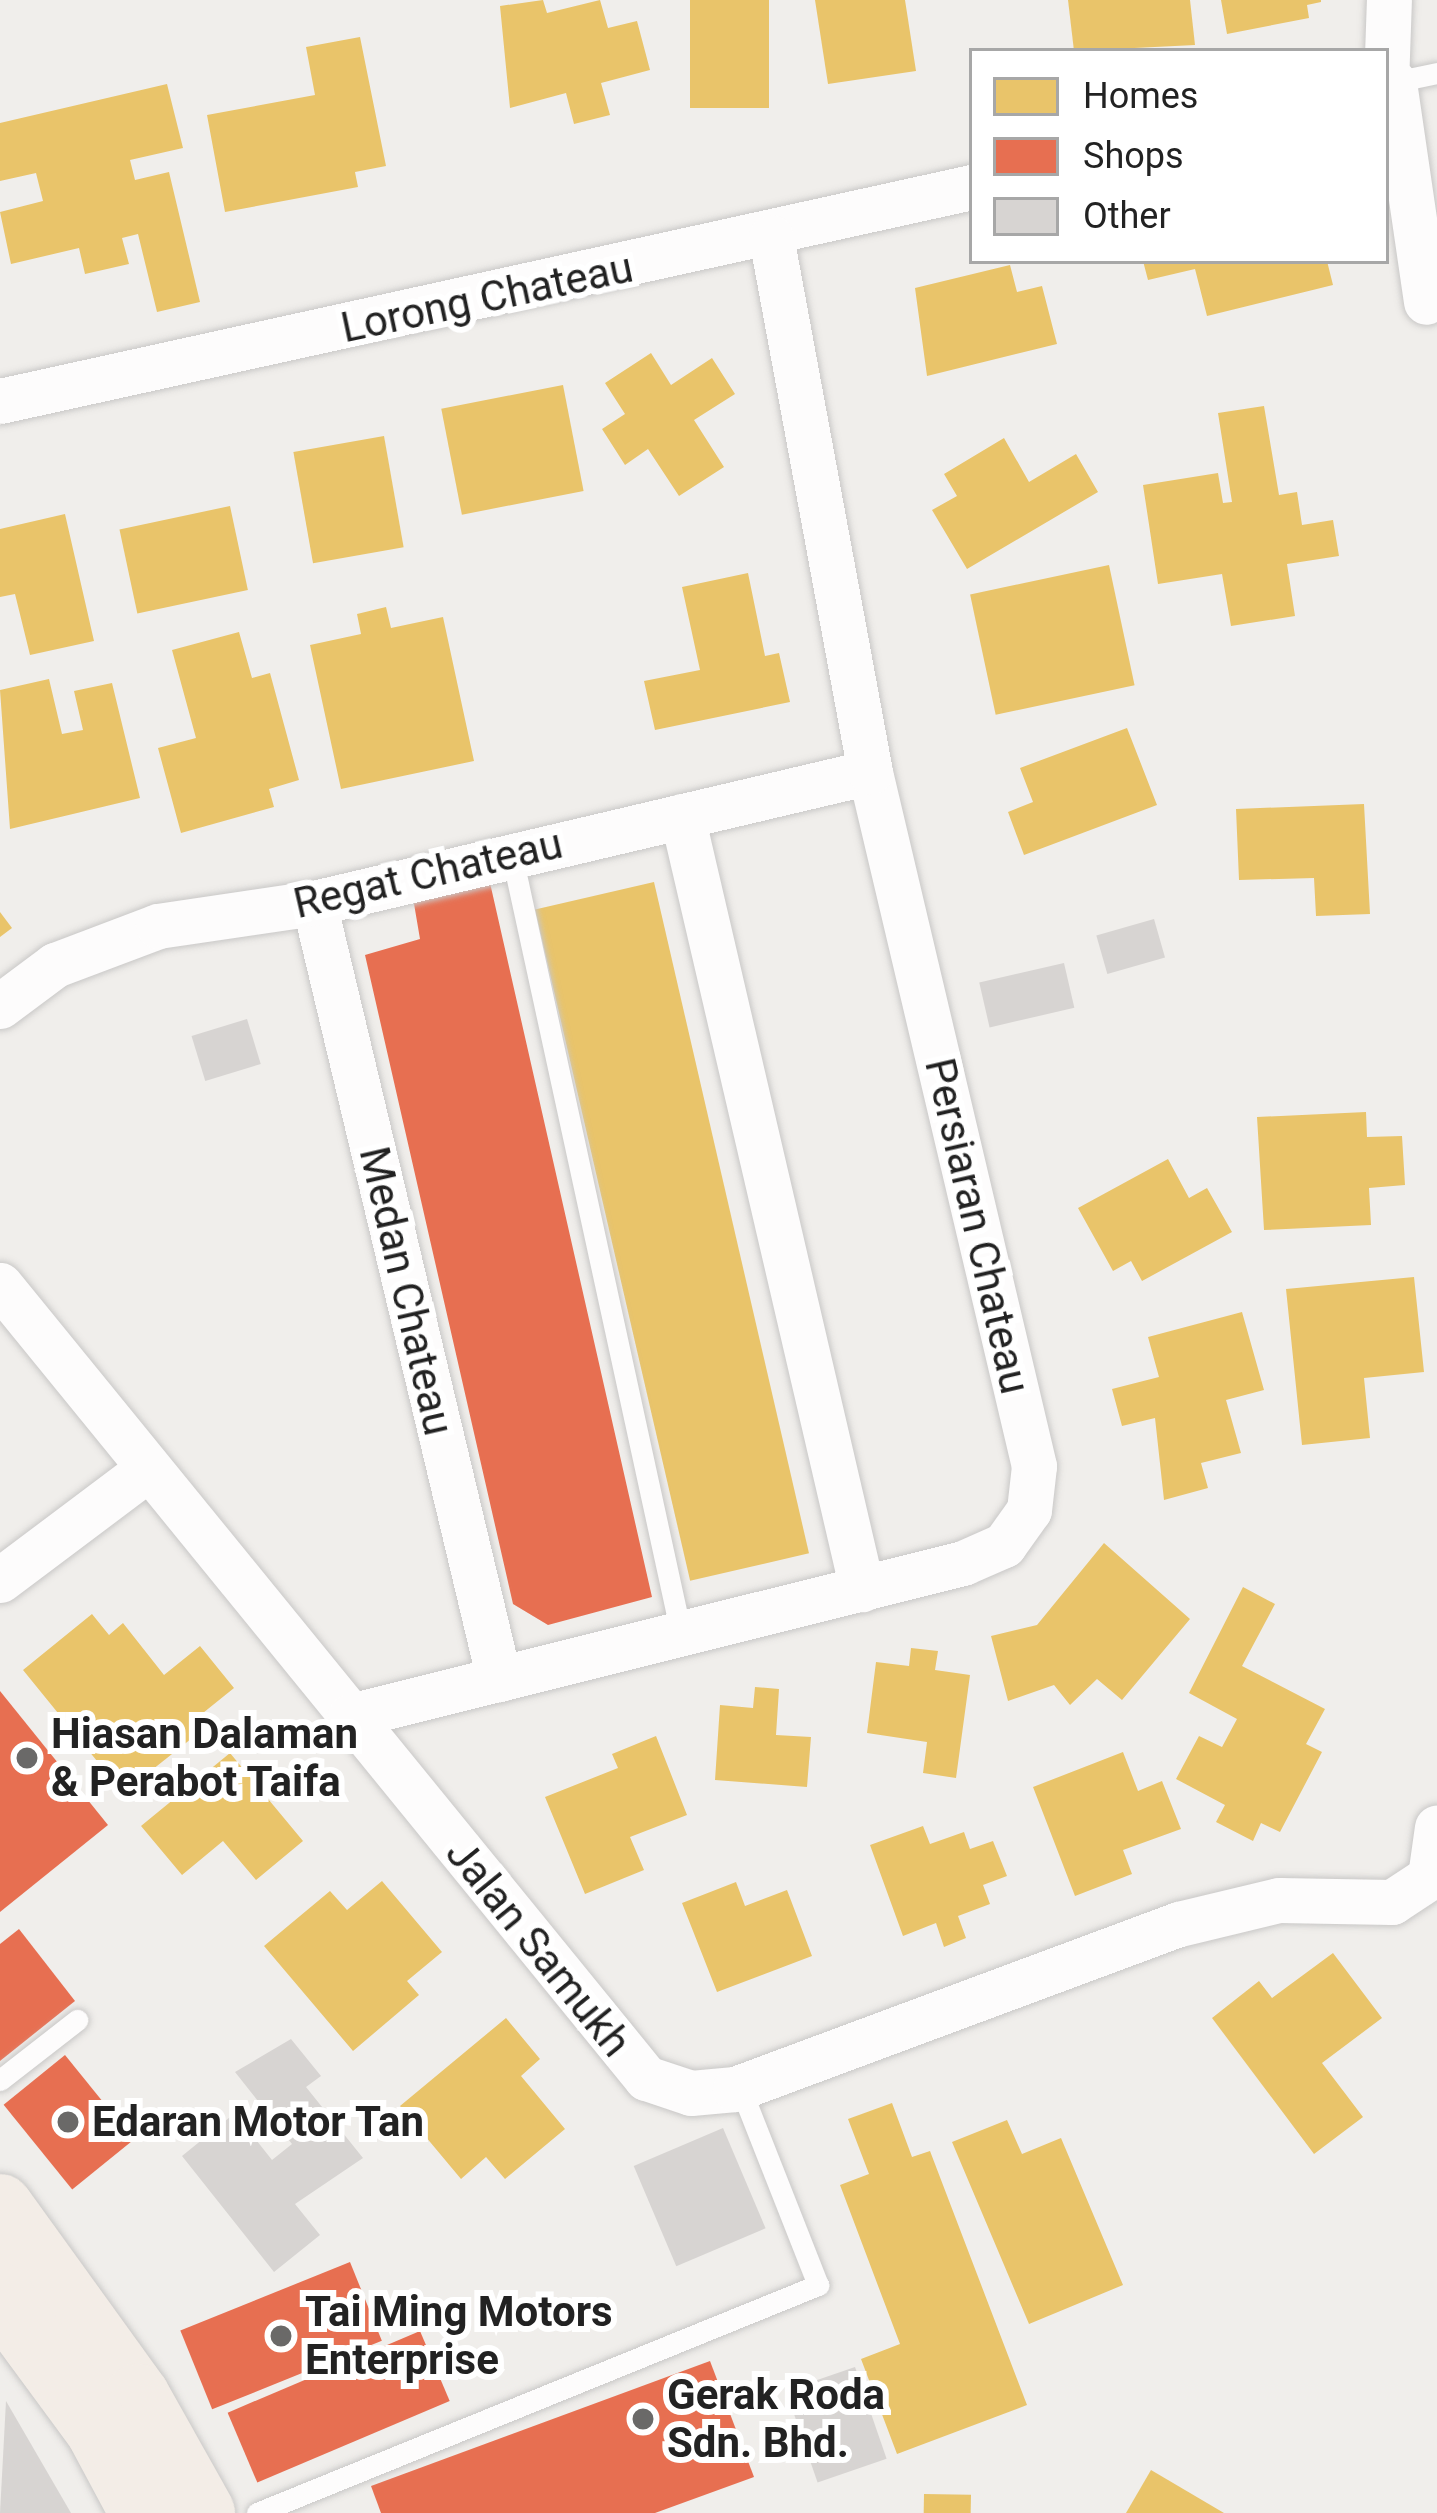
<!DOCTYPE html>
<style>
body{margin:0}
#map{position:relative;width:1437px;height:2513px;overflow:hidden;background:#f0eeeb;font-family:Roboto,sans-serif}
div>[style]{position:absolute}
.homes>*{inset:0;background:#e9c46a;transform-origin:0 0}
.shops>*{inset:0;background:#e76f51;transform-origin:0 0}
.building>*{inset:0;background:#d7d4d2;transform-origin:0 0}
.roads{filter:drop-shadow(0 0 3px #c9c8c7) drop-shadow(0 0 3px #c9c8c7)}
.lane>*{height:21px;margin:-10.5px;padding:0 10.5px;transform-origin:10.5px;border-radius:10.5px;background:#fdfcfc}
.street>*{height:45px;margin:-22.5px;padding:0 22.5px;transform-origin:22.5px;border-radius:22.5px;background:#fdfcfc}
.primary>*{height:66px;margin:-33px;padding:0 33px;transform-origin:33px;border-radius:33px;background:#f3ede7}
.dots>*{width:33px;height:33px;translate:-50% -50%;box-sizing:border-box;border:6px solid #fff;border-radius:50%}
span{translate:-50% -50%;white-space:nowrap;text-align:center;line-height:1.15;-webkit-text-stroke:12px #fff;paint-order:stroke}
.street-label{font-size:42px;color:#222}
.poi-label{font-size:42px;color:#222;font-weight:700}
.left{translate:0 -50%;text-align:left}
.legend{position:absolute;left:969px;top:48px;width:420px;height:216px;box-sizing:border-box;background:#fff;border:3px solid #a7a7a7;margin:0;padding:15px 21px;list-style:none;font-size:36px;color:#222}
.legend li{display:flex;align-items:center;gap:24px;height:60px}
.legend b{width:60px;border:3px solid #a7a7a7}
</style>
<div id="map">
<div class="homes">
<i style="clip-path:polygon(543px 0,547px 13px,600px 0,608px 28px,637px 21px,650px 70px,601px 83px,610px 115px,574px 124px,566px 93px,510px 108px,500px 6px)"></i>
<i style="left:690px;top:0;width:79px;height:108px"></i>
<i style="clip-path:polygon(815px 0,905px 0,916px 71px,828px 84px)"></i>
<i style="clip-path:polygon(1068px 0,1190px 0,1195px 45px,1074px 51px)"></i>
<i style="clip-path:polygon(1221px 0,1321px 0,1321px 2px,1307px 5px,1309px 18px,1227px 34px)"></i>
<i style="clip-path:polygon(360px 37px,386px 166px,355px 172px,358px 187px,225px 212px,207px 115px,315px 95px,306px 47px)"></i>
<i style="clip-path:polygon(167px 84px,183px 148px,130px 160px,135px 180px,169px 172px,200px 302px,157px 312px,138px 234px,122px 238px,129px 264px,85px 274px,79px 248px,11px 264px,0 212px,43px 201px,36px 173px,0 181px,0 123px)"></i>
<i style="clip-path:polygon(1143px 261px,1327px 261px,1333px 285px,1207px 316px,1195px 269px,1148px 280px)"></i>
<i style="clip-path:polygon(1010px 265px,1017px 292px,1042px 286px,1057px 344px,927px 376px,915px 288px)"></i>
<i style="clip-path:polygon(651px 353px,671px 385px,712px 358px,735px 394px,694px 420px,724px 467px,679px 496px,648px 449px,625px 465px,602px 429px,625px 414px,605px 383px)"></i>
<i style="left:563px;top:385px;width:108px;height:124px;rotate:79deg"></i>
<i style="clip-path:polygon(1264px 406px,1279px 495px,1297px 492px,1302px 525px,1333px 520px,1339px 556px,1287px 564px,1295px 616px,1231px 626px,1222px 574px,1158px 584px,1143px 485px,1218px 473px,1223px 503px,1232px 502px,1218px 413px)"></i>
<i style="left:384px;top:436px;width:113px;height:92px;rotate:80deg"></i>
<i style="clip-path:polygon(1004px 438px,1029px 482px,1076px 454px,1098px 492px,967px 569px,932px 510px,957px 496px,944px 474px)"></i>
<i style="left:230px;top:506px;width:86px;height:113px;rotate:78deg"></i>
<i style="clip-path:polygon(65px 514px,94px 641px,30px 655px,15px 594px,0 597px,0 529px)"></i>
<i style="left:1109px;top:565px;width:123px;height:142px;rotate:78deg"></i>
<i style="clip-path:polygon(748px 573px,765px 656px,779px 653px,790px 702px,655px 730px,644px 681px,700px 670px,682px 587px)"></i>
<i style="clip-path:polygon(386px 607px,391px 628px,443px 617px,474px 761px,341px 789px,310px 645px,361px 634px,357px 614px)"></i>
<i style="clip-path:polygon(239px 632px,252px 678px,270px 673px,299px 780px,269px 789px,274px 807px,181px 833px,158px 748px,196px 738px,172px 650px)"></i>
<i style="clip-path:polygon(49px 679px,62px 734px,83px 730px,74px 691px,112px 683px,140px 798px,10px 829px,0 690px)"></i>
<i style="clip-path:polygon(1127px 728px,1157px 805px,1024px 855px,1008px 812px,1033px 802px,1020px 768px)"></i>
<i style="clip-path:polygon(1364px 804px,1370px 914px,1316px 916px,1314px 878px,1239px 880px,1236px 809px)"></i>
<i style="left:654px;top:882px;width:689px;height:122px;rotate:77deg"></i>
<i style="clip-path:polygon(0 912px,12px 928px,0 937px)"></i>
<i style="clip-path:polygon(1366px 1112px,1367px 1137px,1402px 1136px,1405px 1185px,1369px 1188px,1371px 1225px,1264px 1230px,1257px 1117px)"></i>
<i style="clip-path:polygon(1168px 1159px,1189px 1198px,1207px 1188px,1232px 1232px,1142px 1281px,1131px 1261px,1113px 1271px,1078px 1208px)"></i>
<i style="clip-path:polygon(1414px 1277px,1424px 1372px,1364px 1378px,1370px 1438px,1302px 1445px,1286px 1289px)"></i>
<i style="clip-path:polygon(1242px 1312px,1264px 1390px,1226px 1400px,1241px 1453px,1201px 1463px,1208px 1488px,1164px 1500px,1155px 1418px,1122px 1426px,1112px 1389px,1159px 1377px,1148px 1337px)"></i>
<i style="clip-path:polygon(1104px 1543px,1190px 1619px,1122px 1700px,1097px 1679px,1070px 1705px,1054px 1685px,1008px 1701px,991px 1636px,1037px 1625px)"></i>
<i style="clip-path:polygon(1243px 1587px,1275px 1604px,1242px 1666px,1325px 1709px,1306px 1744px,1322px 1752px,1280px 1832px,1261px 1823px,1253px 1841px,1216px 1822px,1225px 1805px,1176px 1779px,1199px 1736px,1222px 1747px,1237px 1719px,1189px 1693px)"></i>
<i style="clip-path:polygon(92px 1614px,109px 1635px,123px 1623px,164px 1675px,200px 1646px,234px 1688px,198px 1717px,206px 1727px,123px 1793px,23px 1670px)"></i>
<i style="clip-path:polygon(911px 1648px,938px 1651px,935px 1670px,970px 1675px,956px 1778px,923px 1773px,927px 1742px,867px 1733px,876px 1662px,909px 1666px)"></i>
<i style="clip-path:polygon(755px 1687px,779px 1689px,776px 1735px,811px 1737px,807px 1787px,715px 1780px,720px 1705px,753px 1708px)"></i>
<i style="clip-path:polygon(656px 1736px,687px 1815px,630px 1837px,644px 1870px,585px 1894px,545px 1797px,618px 1768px,612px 1754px)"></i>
<i style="clip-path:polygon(1123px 1752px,1138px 1791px,1162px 1781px,1181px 1829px,1123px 1850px,1132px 1874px,1075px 1896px,1033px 1787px)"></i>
<i style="clip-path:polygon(230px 1753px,303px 1841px,256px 1880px,223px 1841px,182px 1875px,141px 1826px)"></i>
<i style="clip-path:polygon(923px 1826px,930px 1844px,964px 1832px,970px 1849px,993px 1841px,1007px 1876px,983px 1885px,990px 1904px,958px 1916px,966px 1938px,944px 1947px,936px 1923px,903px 1936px,870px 1845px)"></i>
<i style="clip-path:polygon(382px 1881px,442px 1952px,407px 1981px,419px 1995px,353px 2051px,264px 1946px,330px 1891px,347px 1910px)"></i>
<i style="clip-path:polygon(736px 1882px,745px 1906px,787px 1890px,812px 1956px,717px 1992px,682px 1903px)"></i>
<i style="clip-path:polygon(1333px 1953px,1382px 2018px,1322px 2063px,1363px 2117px,1314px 2154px,1212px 2018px,1259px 1981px,1272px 1998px)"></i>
<i style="clip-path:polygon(506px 2018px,540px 2059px,521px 2076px,565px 2129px,505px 2179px,486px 2157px,461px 2179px,400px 2106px)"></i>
<i style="clip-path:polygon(892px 2103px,912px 2157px,930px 2151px,1027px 2405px,897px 2454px,861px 2359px,900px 2344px,840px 2185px,869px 2174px,848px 2119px)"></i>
<i style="clip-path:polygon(1007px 2120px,1022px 2154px,1061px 2138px,1123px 2285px,1029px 2324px,952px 2142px)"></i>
<i style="clip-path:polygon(1151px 2470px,1224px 2513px,1126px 2513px)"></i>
<i style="left:924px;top:2494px;width:47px;height:19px;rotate:1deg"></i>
</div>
<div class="shops">
<i style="clip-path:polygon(488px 874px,652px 1597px,548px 1625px,513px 1604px,365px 955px,420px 939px,412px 892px)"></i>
<i style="clip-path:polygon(0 1691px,108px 1825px,0 1912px)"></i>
<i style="clip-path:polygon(19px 1929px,75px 2001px,0 2061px,0 1944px)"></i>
<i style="left:65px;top:2055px;width:109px;height:79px;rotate:51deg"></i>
<i style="left:350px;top:2262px;width:85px;height:183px;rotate:68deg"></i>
<i style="left:420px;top:2331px;width:76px;height:209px;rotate:67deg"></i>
<i style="clip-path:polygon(710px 2361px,754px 2477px,655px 2513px,381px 2513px,371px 2486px)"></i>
</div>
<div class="building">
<i style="left:1154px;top:919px;width:40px;height:60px;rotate:74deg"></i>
<i style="left:1064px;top:963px;width:46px;height:87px;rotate:77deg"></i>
<i style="left:247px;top:1019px;width:47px;height:58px;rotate:73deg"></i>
<i style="clip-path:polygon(291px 2039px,321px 2076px,306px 2087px,363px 2158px,295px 2204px,320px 2235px,274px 2272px,182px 2156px,235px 2113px,272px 2160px,292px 2144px,235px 2072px)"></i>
<i style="left:723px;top:2128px;width:109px;height:97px;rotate:67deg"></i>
<i style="left:855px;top:2367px;width:97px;height:73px;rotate:71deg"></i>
<i style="clip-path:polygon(6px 2401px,71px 2513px,0 2513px)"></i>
</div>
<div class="roads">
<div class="lane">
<i style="left:1394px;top:82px;width:44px;rotate:-11.8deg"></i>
<i style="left:512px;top:856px;width:796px;rotate:77.74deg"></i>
<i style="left:0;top:2080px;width:98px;rotate:-37.9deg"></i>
<i style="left:257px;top:2513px;width:606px;rotate:-22.12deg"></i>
<i style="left:818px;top:2285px;width:213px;rotate:-111.5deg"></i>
</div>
<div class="street">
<i style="left:1394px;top:82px;width:222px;rotate:81.7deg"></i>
<i style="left:1386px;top:84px;width:84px;rotate:-88deg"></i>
<i style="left:0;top:401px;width:995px;rotate:-12.42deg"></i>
<i style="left:682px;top:816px;width:794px;rotate:76.89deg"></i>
<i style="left:314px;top:903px;width:798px;rotate:76.59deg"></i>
<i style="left:0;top:1006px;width:69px;rotate:-36.7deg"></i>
<i style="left:55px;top:965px;width:110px;rotate:-20.7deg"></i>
<i style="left:158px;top:926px;width:158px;rotate:-8.4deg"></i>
<i style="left:314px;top:903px;width:571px;rotate:-13.26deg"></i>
<i style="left:0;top:1285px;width:1023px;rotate:50.83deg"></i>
<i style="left:646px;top:2078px;width:47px;rotate:18.4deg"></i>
<i style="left:691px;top:2093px;width:44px;rotate:-5.2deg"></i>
<i style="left:735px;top:2089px;width:474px;rotate:-20.4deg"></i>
<i style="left:1179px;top:1924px;width:103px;rotate:-13.5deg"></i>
<i style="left:1279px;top:1900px;width:113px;rotate:1deg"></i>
<i style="left:1392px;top:1902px;width:45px;rotate:-33.3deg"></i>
<i style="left:1430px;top:1877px;width:50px;rotate:-82deg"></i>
<i style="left:0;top:1580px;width:181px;rotate:-36.9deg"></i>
<i style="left:350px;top:1716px;width:632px;rotate:-14.01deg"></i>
<i style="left:963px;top:1563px;width:45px;rotate:-23.7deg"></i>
<i style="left:1004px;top:1545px;width:43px;rotate:-54.5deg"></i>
<i style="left:1029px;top:1510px;width:44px;rotate:-83.5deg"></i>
<i style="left:1034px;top:1466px;width:713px;rotate:-103.3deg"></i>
<i style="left:870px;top:772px;width:544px;rotate:-100.48deg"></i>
</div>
<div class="primary">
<i style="left:0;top:2207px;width:234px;rotate:54.2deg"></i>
<i style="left:137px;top:2397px;width:133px;rotate:60.7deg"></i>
<i style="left:0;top:2296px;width:165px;rotate:53.6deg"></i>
<i style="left:98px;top:2429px;width:95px;rotate:61.8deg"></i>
</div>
</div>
<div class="dots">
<i style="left:27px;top:1758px;background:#6a6968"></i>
<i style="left:68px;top:2122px;background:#6a6968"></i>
<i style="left:281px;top:2336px;background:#6a6968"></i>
<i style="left:643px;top:2419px;background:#6a6968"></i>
</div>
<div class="street-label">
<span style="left:487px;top:298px;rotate:-12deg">Lorong Chateau</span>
<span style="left:428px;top:874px;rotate:-13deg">Regat Chateau</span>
<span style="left:977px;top:1226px;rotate:77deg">Persiaran Chateau</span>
<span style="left:406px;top:1291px;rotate:77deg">Medan Chateau</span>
<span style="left:538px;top:1948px;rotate:51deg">Jalan Samukh</span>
</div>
<div class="poi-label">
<span class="left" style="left:51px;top:1758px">Hiasan Dalaman<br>&amp; Perabot Taifa</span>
<span class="left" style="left:92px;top:2122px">Edaran Motor Tan</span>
<span class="left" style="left:305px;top:2336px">Tai Ming Motors<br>Enterprise</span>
<span class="left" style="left:667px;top:2419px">Gerak Roda<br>Sdn. Bhd.</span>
</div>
<ul class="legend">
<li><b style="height:33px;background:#e9c46a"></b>Homes</li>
<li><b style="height:33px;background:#e76f51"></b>Shops</li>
<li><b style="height:33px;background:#d7d4d2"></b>Other</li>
</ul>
</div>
